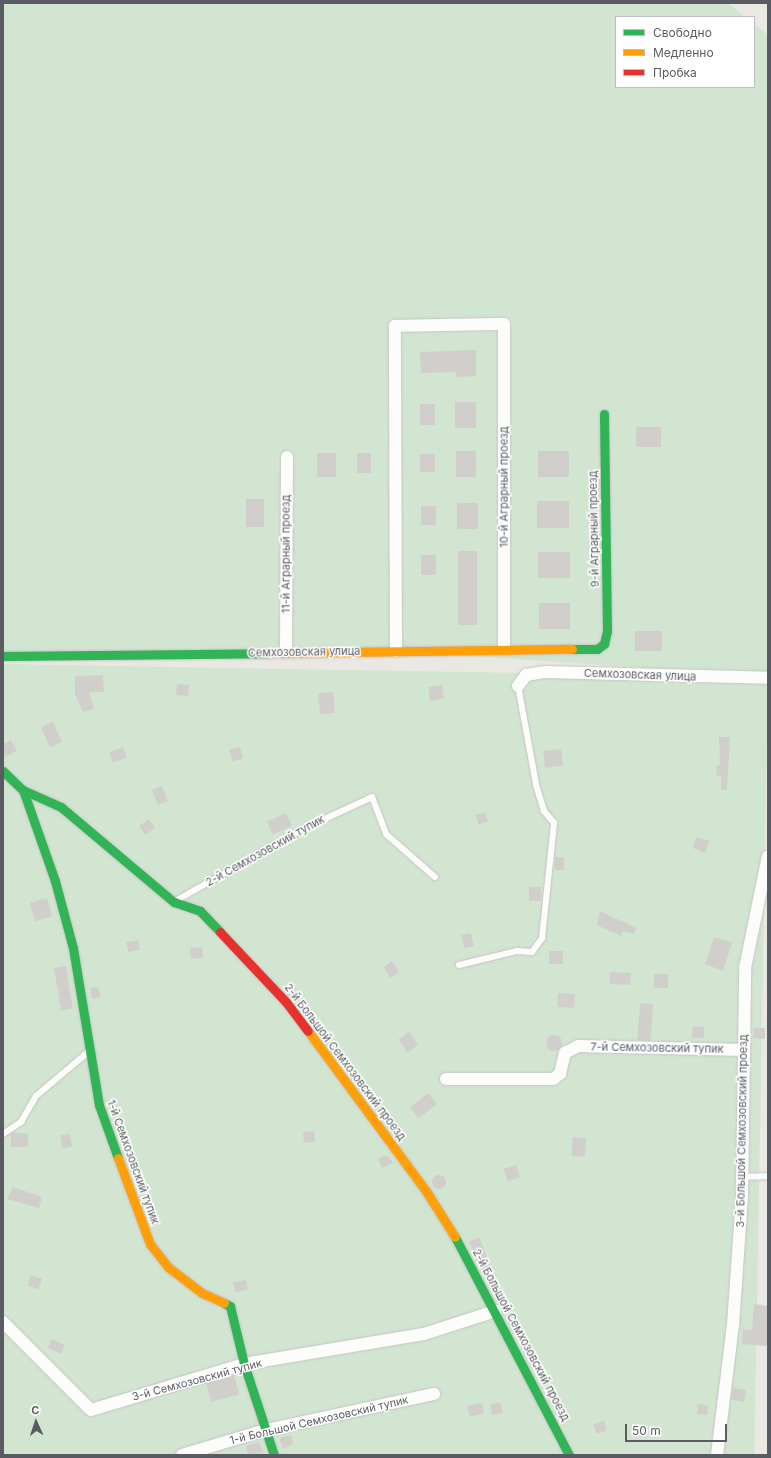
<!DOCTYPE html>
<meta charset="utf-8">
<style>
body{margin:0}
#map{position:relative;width:771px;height:1458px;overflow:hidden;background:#e9e8e3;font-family:Inter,sans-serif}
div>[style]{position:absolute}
.green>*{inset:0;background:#d2e5d1;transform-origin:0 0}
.building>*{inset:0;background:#d0cfcc;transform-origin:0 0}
.round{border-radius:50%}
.roads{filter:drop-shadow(0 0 1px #c6c5c4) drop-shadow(0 0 1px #c6c5c4)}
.lane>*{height:6px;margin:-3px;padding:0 3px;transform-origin:3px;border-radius:3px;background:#fcfcfb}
.street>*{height:12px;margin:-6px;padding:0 6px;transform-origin:6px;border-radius:6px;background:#fcfcfb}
.fast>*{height:9px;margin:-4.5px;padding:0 4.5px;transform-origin:4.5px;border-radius:4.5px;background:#30b455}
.slow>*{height:9px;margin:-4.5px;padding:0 4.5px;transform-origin:4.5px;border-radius:4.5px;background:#ff9f0a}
.jam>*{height:9px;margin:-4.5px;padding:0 4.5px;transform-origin:4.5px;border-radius:4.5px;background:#e5322d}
span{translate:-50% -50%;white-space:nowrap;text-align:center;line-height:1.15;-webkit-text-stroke:3px #fff;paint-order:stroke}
.street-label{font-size:11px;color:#5a5c61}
.frame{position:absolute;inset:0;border:4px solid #5a5c61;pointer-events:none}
.legend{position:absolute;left:615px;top:16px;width:140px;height:72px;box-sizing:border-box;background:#fff;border:1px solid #bdbec0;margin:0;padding:5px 7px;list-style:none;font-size:12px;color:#5a5c61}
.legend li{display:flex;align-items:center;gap:8px;height:20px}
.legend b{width:20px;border:1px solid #bdbec0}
.north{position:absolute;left:16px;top:1402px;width:40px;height:40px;-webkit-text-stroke:3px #fff;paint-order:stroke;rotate:357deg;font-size:11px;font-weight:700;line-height:16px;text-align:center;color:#5a5c61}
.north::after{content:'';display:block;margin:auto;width:14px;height:18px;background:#5a5c61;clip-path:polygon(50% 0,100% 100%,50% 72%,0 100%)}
.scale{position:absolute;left:625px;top:1424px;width:102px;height:18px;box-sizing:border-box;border:2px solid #5a5c61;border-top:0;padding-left:5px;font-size:12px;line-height:14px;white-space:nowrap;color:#5a5c61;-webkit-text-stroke:3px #fff;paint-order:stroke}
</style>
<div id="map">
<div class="green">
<i style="clip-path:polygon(3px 3px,728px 3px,745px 17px,616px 17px,616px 87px,754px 87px,754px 24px,768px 35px,768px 676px,396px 651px,3px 656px)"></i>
<i style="left:3px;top:664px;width:765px;height:791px;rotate:1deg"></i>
</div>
<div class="building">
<i style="clip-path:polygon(476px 350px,476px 376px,456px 377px,456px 372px,421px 373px,420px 352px)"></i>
<i style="left:455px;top:402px;width:21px;height:26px"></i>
<i style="left:420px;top:404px;width:15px;height:21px"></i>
<i style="left:661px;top:427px;width:20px;height:25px;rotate:90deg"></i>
<i style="left:456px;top:451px;width:20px;height:26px"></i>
<i style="left:538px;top:451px;width:31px;height:26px"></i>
<i style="left:317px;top:453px;width:19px;height:24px"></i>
<i style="left:371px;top:453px;width:20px;height:14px;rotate:90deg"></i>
<i style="left:420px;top:454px;width:15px;height:18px"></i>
<i style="left:246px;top:499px;width:18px;height:28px"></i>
<i style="left:569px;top:501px;width:27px;height:32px;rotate:90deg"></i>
<i style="left:478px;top:503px;width:26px;height:21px;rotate:90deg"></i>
<i style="left:421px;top:506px;width:15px;height:19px"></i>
<i style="left:458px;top:551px;width:19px;height:74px"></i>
<i style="left:538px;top:552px;width:32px;height:26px"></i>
<i style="left:421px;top:555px;width:15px;height:20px"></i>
<i style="left:539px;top:603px;width:31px;height:26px"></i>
<i style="left:662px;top:631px;width:20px;height:27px;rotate:90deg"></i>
<i style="clip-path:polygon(103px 675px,104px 692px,89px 692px,94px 709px,83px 712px,75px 693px,75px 676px)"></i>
<i style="left:177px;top:684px;width:12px;height:11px;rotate:5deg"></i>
<i style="left:442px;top:685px;width:14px;height:14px;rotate:82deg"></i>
<i style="left:333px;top:692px;width:21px;height:15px;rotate:85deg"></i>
<i style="left:53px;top:722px;width:22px;height:13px;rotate:66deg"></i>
<i style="clip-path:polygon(719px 737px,730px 737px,727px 790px,721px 790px,721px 776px,716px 775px,717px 765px,720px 765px)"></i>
<i style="clip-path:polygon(11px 740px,17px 751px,3px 758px,3px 744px)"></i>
<i style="left:123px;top:747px;width:11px;height:15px;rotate:68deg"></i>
<i style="left:240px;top:747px;width:12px;height:11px;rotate:76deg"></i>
<i style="left:561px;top:749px;width:17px;height:18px;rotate:83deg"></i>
<i style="left:162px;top:786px;width:16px;height:11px;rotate:68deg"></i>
<i style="left:485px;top:812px;width:10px;height:10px;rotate:73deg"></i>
<i style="left:286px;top:813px;width:14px;height:21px;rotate:65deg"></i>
<i style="left:149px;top:819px;width:11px;height:12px;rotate:56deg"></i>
<i style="clip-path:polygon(696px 837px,709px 841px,705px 853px,693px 848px)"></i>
<i style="left:555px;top:857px;width:9px;height:13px"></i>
<i style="left:529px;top:887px;width:12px;height:14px"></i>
<i style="left:47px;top:898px;width:19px;height:18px;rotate:74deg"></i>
<i style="clip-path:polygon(600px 911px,636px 928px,634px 934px,623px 931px,621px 936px,597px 925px)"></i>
<i style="left:471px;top:933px;width:13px;height:10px;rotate:77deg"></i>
<i style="left:714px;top:937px;width:19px;height:29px;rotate:18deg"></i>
<i style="left:138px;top:940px;width:10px;height:12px;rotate:79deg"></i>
<i style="left:202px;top:947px;width:11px;height:12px;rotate:85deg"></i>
<i style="left:549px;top:951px;width:14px;height:13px"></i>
<i style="clip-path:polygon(392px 961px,399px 972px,390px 978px,384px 967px)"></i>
<i style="left:66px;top:966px;width:43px;height:12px;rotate:81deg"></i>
<i style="left:610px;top:972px;width:21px;height:12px;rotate:3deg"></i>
<i style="left:654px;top:974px;width:14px;height:14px"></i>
<i style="clip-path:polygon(98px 987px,101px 997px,92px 999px,90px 988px)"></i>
<i style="left:558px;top:993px;width:17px;height:14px;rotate:3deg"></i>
<i style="left:640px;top:1003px;width:13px;height:37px;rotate:4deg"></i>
<i style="clip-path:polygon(693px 1026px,704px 1027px,704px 1038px,692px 1038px)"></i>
<i style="clip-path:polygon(754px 1028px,765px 1028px,765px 1039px,753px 1038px)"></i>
<i style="left:409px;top:1032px;width:16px;height:13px;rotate:55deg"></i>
<i class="round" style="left:546px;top:1035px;width:16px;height:16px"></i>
<i style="left:428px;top:1093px;width:14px;height:23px;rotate:51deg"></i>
<i style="left:314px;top:1131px;width:11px;height:11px;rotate:85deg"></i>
<i style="left:28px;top:1133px;width:14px;height:17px;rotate:90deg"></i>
<i style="left:70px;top:1134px;width:13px;height:10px;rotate:81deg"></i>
<i style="left:573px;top:1137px;width:13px;height:19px;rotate:4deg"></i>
<i style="clip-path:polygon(387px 1155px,393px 1163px,382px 1168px,378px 1159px)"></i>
<i style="left:516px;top:1165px;width:13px;height:13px;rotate:72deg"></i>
<i class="round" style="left:432px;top:1175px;width:14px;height:14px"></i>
<i style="clip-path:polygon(13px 1187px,42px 1197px,39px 1208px,7px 1199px)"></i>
<i style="clip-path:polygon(479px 1237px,493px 1272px,487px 1275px,469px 1242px)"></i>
<i style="left:31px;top:1275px;width:12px;height:11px;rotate:20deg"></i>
<i style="left:246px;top:1280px;width:10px;height:13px;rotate:79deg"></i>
<i style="clip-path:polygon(754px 1304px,768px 1306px,768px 1346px,742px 1344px,743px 1329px,752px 1330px)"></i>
<i style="left:52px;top:1339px;width:14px;height:10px;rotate:25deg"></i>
<i style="left:234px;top:1375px;width:20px;height:29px;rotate:75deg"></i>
<i style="left:733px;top:1388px;width:13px;height:12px;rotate:9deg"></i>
<i style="clip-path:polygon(500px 1402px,503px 1413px,492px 1415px,490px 1405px)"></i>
<i style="left:482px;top:1403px;width:11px;height:15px;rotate:80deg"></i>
<i style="left:698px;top:1404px;width:10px;height:10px;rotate:6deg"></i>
<i style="left:604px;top:1421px;width:10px;height:11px;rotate:73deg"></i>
<i style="clip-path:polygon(291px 1435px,293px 1444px,283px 1449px,279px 1438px)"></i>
<i style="clip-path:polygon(259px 1442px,263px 1452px,248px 1455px,246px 1446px)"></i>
</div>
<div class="roads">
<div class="lane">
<i style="left:177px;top:900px;width:147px;rotate:-29.4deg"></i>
<i style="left:305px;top:828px;width:74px;rotate:-24.8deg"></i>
<i style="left:372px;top:797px;width:40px;rotate:69deg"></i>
<i style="left:386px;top:834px;width:65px;rotate:41.3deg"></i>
<i style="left:459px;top:965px;width:60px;rotate:-13.6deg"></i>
<i style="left:517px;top:951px;width:15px;rotate:4deg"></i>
<i style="left:532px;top:952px;width:17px;rotate:-54deg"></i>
<i style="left:542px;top:938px;width:116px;rotate:-84deg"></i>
<i style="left:554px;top:823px;width:16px;rotate:-130deg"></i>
<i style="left:544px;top:811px;width:28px;rotate:-107deg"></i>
<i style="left:536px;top:784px;width:100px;rotate:-100.4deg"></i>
<i style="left:3px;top:1134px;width:22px;rotate:-34deg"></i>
<i style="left:21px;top:1122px;width:30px;rotate:-60deg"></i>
<i style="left:36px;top:1096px;width:68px;rotate:-40.2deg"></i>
<i style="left:743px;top:1177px;width:25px;rotate:-2deg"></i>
</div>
<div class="street">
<i style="left:286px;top:651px;width:194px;rotate:-89.7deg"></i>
<i style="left:396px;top:651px;width:325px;rotate:-90.2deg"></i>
<i style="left:395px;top:326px;width:109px;rotate:-1.1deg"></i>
<i style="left:504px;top:324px;width:325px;rotate:90deg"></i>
<i style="left:518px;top:686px;width:14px;rotate:-54deg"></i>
<i style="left:526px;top:675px;width:20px;rotate:-9deg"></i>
<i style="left:546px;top:672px;width:222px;rotate:1.5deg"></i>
<i style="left:446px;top:1079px;width:107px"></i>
<i style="left:553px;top:1079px;width:9px;rotate:-36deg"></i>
<i style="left:560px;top:1074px;width:22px;rotate:-77deg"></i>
<i style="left:565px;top:1053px;width:15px;rotate:-28deg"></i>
<i style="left:578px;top:1046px;width:166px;rotate:1.4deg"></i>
<i style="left:3px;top:1322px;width:124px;rotate:45deg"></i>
<i style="left:91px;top:1410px;width:160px;rotate:-16.7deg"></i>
<i style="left:244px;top:1364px;width:182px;rotate:-9.5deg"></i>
<i style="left:424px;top:1334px;width:75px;rotate:-17.9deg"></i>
<i style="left:182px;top:1455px;width:88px;rotate:-16.6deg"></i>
<i style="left:266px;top:1430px;width:172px;rotate:-12.1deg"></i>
<i style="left:717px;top:1455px;width:131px;rotate:-83deg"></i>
<i style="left:733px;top:1325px;width:128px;rotate:-86deg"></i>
<i style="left:742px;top:1197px;width:229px;rotate:-89.2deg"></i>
<i style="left:745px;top:968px;width:114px;rotate:-78.4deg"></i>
</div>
<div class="fast">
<i style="left:572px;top:649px;width:25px"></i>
<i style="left:597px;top:649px;width:9px;rotate:-36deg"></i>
<i style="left:604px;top:644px;width:13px;rotate:-77deg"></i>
<i style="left:607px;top:631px;width:217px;rotate:-90.8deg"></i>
<i style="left:3px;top:656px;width:266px;rotate:-0.6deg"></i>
<i style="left:3px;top:771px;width:28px;rotate:44deg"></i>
<i style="left:23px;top:790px;width:42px;rotate:24.1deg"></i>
<i style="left:61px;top:807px;width:148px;rotate:40.1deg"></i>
<i style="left:174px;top:902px;width:28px;rotate:19deg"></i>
<i style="left:200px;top:911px;width:29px;rotate:46deg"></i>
<i style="left:23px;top:790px;width:96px;rotate:70.6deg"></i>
<i style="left:55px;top:881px;width:69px;rotate:75deg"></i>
<i style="left:73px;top:948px;width:159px;rotate:80.6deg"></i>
<i style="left:99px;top:1105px;width:56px;rotate:70.3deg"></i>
<i style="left:455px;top:1237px;width:246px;rotate:62.4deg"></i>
<i style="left:224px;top:1303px;width:7px;rotate:27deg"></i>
<i style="left:230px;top:1306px;width:60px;rotate:76.4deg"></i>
<i style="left:244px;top:1364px;width:96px;rotate:71.8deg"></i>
</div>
<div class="slow">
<i style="left:269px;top:653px;width:303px;rotate:-0.8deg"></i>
<i style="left:308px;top:1031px;width:199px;rotate:53.6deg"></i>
<i style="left:426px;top:1191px;width:54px;rotate:57.8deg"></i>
<i style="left:118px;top:1158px;width:92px;rotate:69.6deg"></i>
<i style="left:150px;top:1244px;width:29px;rotate:52deg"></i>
<i style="left:168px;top:1267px;width:43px;rotate:37.4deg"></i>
<i style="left:202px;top:1293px;width:24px;rotate:24deg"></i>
</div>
<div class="jam">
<i style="left:220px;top:932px;width:96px;rotate:46.7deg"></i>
<i style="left:286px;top:1002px;width:36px;rotate:53deg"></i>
</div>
</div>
<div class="street-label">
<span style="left:504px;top:487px;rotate:-90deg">10-й Аграрный проезд</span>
<span style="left:594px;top:529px;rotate:-91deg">9-й Аграрный проезд</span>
<span style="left:286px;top:554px;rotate:-90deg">11-й Аграрный проезд</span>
<span style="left:304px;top:652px;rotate:-1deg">Семхозовская улица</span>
<span style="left:640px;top:675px;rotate:2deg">Семхозовская улица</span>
<span style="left:265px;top:851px;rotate:-29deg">2-й Семхозовский тупик</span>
<span style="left:657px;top:1048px;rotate:1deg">7-й Семхозовский тупик</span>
<span style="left:345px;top:1062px;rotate:53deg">2-й Большой Семхозовский проезд</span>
<span style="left:742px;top:1131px;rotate:-89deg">3-й Большой Семхозовский проезд</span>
<span style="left:133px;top:1162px;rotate:70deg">1-й Семхозовский тупик</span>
<span style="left:521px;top:1335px;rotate:62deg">2-й Большой Семхозовский проезд</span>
<span style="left:197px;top:1380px;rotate:-15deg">3-й Семхозовский тупик</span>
<span style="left:319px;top:1420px;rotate:-13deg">1-й Большой Семхозовский тупик</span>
</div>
<div class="frame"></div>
<ul class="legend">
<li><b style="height:5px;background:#30b455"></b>Свободно</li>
<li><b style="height:5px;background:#ff9f0a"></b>Медленно</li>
<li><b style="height:5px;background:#e5322d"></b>Пробка</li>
</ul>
<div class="north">С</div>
<div class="scale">50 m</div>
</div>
